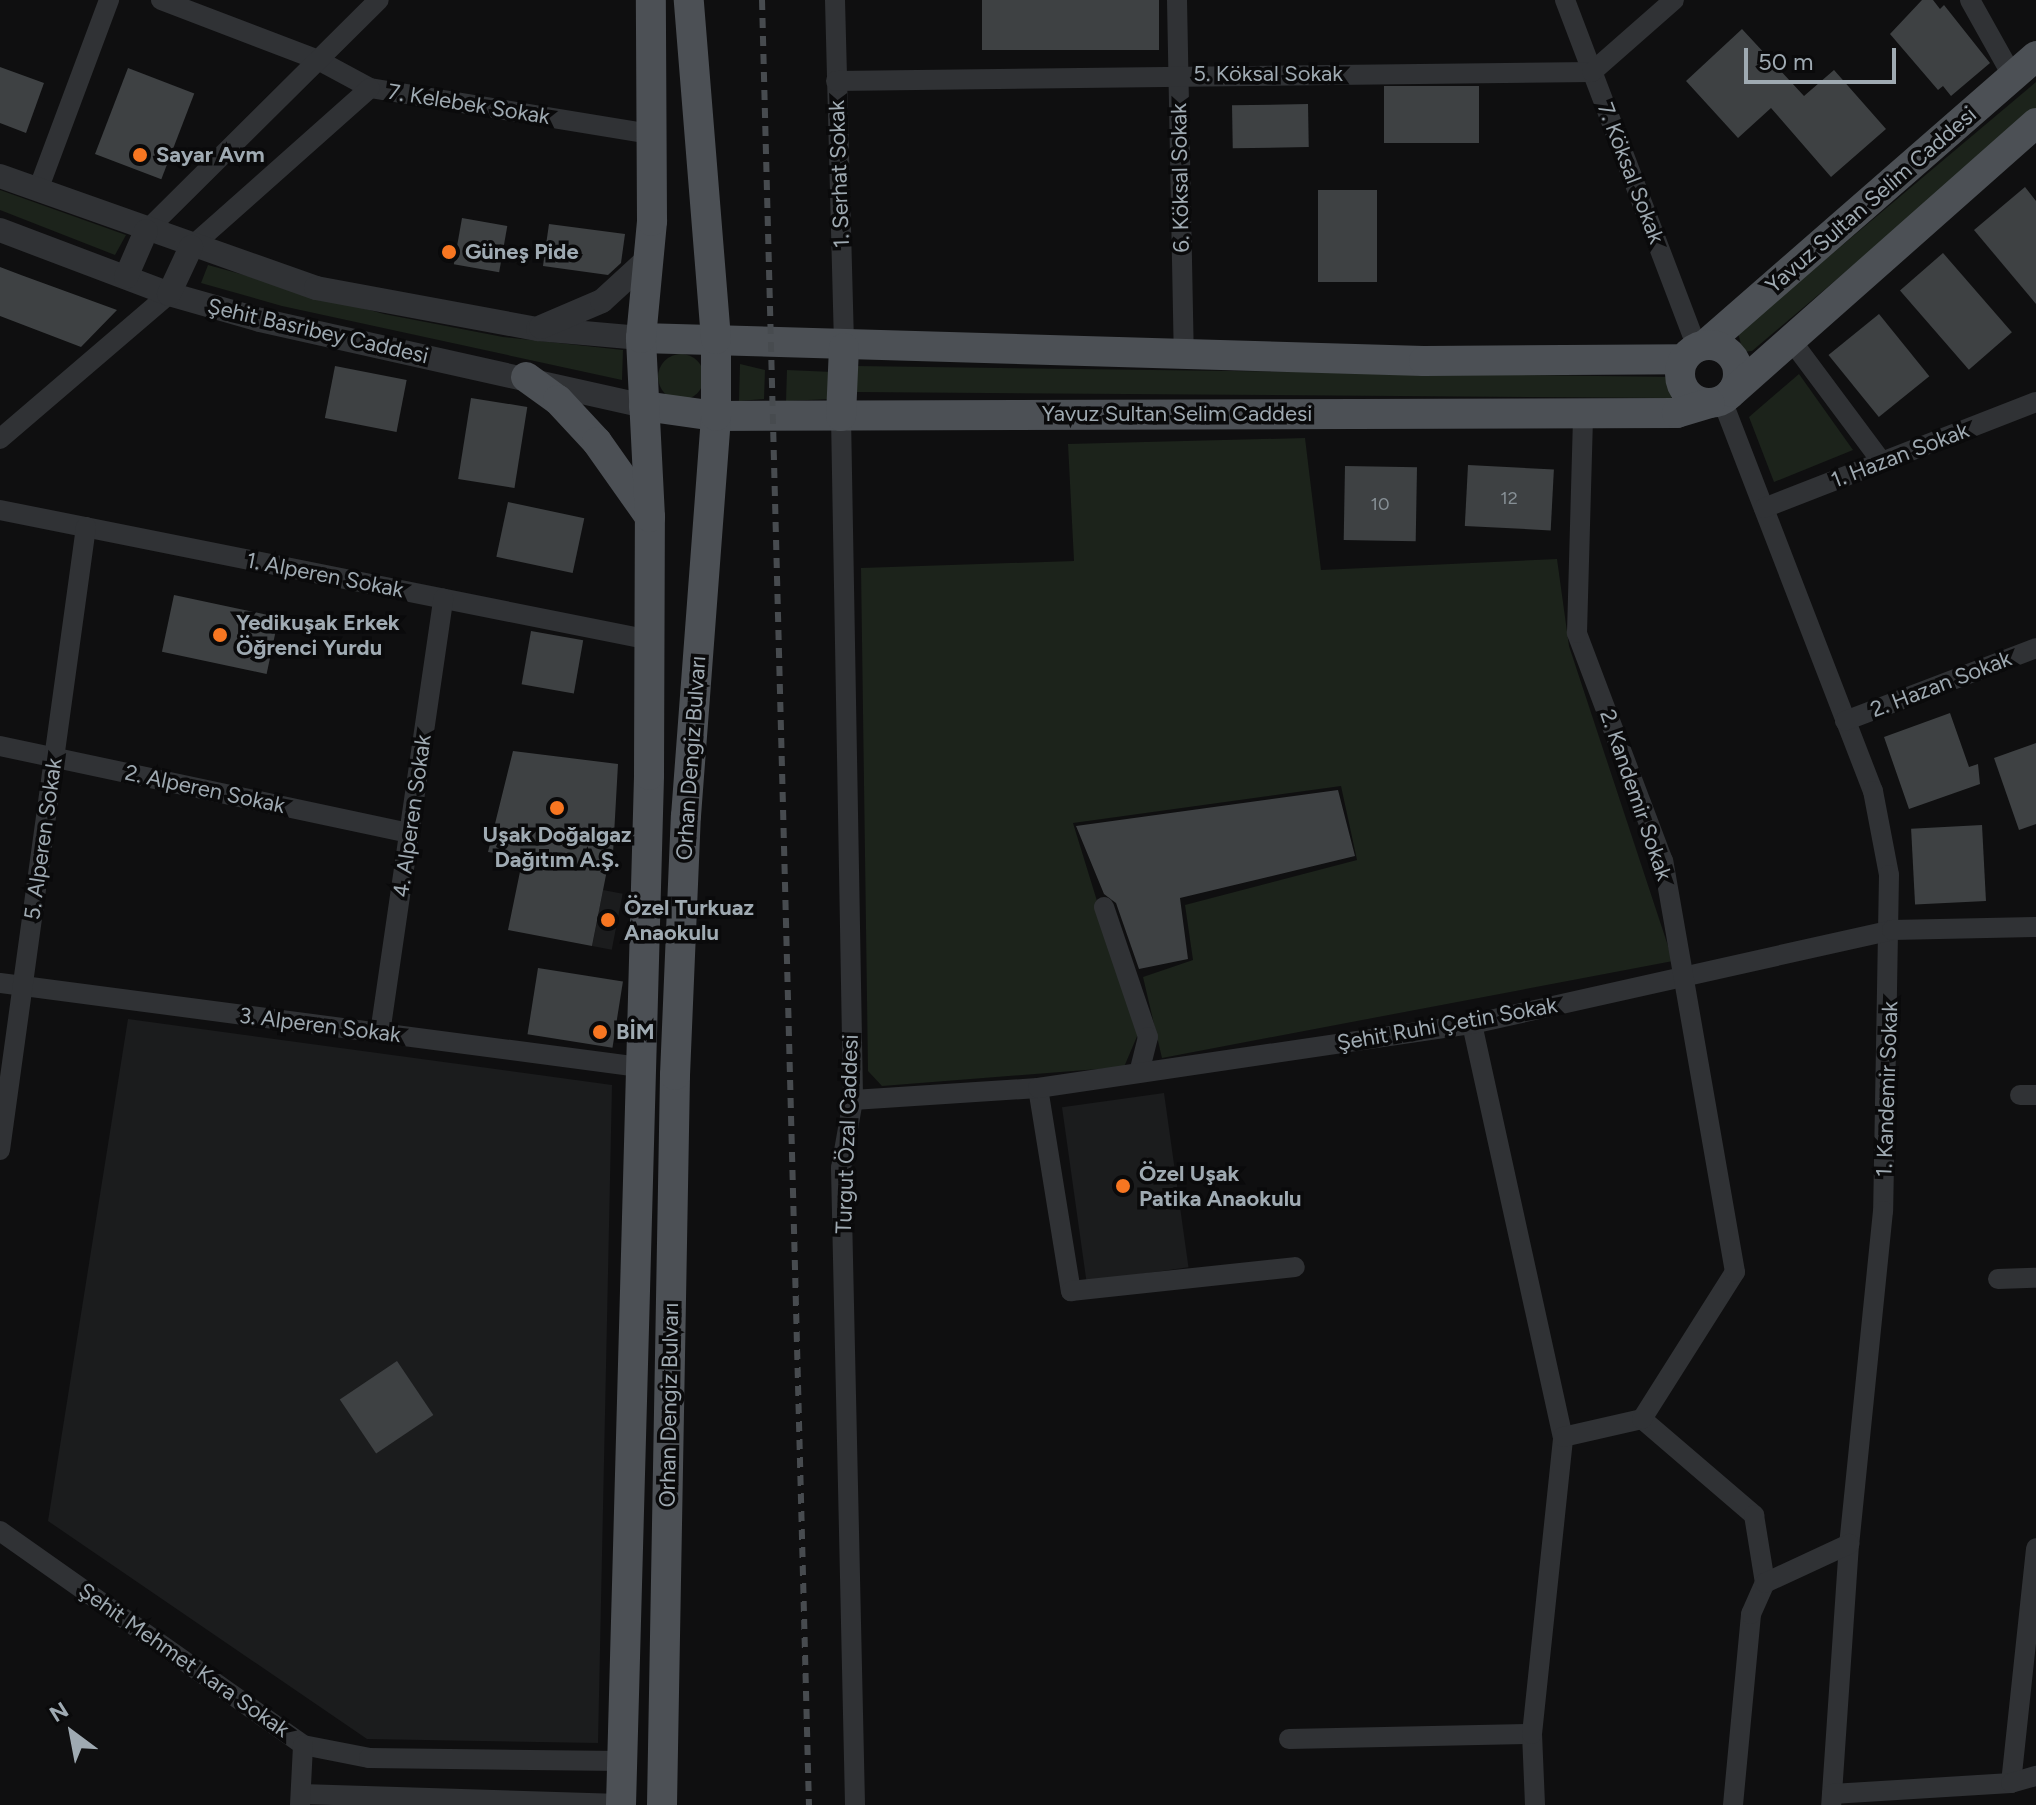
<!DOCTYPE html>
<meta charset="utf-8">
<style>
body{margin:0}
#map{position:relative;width:2036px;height:1805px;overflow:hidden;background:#0f0f10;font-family:Figtree,sans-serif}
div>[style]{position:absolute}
.built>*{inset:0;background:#1b1c1d;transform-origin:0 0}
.green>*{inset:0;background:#1c231b}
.round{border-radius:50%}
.building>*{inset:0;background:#3e4143;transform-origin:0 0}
.minor>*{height:20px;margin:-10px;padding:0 10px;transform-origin:10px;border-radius:10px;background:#303235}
.tertiary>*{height:24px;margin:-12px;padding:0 12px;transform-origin:12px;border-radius:12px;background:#303235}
.primary>*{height:30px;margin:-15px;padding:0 15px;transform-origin:15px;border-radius:15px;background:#4c5055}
.primary>.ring{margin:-15px;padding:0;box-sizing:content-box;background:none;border:30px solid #4c5055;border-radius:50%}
.rail>*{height:6px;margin-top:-3px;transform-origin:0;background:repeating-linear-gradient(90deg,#474b4f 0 10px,transparent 0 18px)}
.dots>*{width:22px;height:22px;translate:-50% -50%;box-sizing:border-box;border:4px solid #0a0a0b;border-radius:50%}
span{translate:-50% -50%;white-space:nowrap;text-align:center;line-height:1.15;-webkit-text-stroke:7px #0a0a0b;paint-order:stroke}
.number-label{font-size:18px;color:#879096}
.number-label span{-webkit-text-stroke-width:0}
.street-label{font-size:22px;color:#9faab2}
.poi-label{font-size:22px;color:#9faab2;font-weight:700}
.left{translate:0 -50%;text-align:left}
.north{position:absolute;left:32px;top:1693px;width:80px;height:80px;-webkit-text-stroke:6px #0a0a0b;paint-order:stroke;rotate:328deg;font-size:22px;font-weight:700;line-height:32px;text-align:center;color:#9faab2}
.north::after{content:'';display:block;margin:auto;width:28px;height:36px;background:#9faab2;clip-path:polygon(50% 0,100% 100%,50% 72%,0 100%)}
.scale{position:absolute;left:1744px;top:48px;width:152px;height:36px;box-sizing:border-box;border:4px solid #9faab2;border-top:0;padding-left:10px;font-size:24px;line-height:28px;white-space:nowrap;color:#9faab2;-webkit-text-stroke:6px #0a0a0b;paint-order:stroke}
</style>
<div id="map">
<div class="built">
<i style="left:603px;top:890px;width:20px;height:57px;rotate:11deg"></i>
<i style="clip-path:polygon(128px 1019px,612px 1085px,598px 1743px,367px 1739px,48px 1521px)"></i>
<i style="left:1164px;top:1093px;width:176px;height:103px;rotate:82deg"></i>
</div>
<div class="green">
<i style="clip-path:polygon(2036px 82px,2036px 111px,1752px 351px,1743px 352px,1738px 333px)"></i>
<i style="clip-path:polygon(0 190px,126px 235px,115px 255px,0 210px)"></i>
<i style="clip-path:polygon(208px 265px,384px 314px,503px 337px,623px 350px,622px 380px,282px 306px,201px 283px)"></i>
<i class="round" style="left:658px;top:354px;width:46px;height:46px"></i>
<i style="clip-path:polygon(740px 364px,765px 370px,764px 399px,739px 401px)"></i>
<i style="clip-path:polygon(856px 366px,1674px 377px,1680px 385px,1671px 398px,856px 392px)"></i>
<i style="clip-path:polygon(787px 370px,833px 372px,831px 399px,786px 401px)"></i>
<i style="clip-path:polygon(1799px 374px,1853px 450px,1774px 482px,1749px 417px)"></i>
<i style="clip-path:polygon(1305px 438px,1321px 570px,1557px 559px,1569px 646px,1673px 961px,1162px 1058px,1143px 977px,1193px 960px,1185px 905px,1357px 860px,1341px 786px,1073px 823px,1138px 1034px,1124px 1067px,882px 1086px,868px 1071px,861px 568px,1074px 561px,1068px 444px)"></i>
</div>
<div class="building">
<i style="left:1159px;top:0;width:50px;height:177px;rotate:90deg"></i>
<i style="clip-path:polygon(1922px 0,1933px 0,1940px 9px,1944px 5px,1990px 63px,1951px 96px,1943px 86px,1938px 90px,1890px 34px)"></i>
<i style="clip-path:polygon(1742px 29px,1804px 96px,1834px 70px,1886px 129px,1831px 177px,1771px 108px,1738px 138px,1686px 81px)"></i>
<i style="clip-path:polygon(0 67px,44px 83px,26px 133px,0 123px)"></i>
<i style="left:128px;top:68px;width:71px;height:92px;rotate:21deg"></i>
<i style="left:1479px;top:86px;width:57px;height:95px;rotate:90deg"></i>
<i style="left:1308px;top:104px;width:43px;height:76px;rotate:89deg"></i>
<i style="clip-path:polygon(2025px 187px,2036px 201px,2036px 304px,1974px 230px)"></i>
<i style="left:1318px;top:190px;width:59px;height:92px"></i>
<i style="left:462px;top:218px;width:46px;height:47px;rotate:10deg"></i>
<i style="clip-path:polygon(549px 224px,625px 234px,621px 263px,608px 275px,543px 266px)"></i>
<i style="left:1943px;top:253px;width:105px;height:57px;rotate:49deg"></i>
<i style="clip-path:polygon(0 267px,21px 275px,117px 310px,81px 347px,0 316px)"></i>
<i style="left:1879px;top:314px;width:80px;height:65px;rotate:51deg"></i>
<i style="left:335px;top:366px;width:73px;height:53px;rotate:11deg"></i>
<i style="left:471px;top:398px;width:57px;height:82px;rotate:9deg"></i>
<i style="left:1468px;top:465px;width:86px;height:61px;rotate:3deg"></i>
<i style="left:1345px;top:466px;width:72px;height:74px;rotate:1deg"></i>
<i style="left:508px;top:502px;width:78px;height:56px;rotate:12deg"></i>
<i style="left:174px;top:595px;width:107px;height:58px;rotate:12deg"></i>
<i style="left:531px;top:631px;width:53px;height:54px;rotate:10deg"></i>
<i style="clip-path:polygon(1950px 713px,1969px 767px,1978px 764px,1980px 784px,1909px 809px,1884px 737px)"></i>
<i style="clip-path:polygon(2036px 743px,2036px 824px,2019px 830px,1994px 758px)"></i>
<i style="clip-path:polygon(513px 751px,618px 764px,612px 871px,607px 870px,592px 946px,508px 930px,523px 857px,488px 852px)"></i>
<i style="clip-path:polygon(1338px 790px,1355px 856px,1180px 898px,1188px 959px,1139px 969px,1116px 903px,1104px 894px,1076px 826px)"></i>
<i style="left:1982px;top:825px;width:76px;height:71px;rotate:87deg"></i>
<i style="left:538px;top:968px;width:86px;height:67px;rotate:9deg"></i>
<i style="left:397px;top:1361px;width:65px;height:69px;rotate:56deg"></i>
</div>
<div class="minor">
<i style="left:161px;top:0;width:168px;rotate:20.9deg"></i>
<i style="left:318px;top:60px;width:59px;rotate:28.3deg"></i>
<i style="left:370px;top:88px;width:285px;rotate:9.3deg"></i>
<i style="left:835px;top:0;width:348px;rotate:88.5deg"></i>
<i style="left:1177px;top:0;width:356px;rotate:88.9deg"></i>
<i style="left:1565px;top:0;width:371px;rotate:69.2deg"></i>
<i style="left:1970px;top:0;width:88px;rotate:60.8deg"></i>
<i style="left:836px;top:81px;width:756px;rotate:-0.68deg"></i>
<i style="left:1592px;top:72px;width:109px;rotate:-41.3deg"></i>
<i style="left:38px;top:190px;width:203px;rotate:-69.5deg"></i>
<i style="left:146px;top:231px;width:328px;rotate:-44.8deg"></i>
<i style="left:191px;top:247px;width:239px;rotate:-41.6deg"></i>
<i style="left:1791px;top:340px;width:152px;rotate:53.3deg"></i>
<i style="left:1722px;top:400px;width:419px;rotate:68.9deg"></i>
<i style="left:1873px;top:791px;width:86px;rotate:79.2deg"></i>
<i style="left:1889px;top:875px;width:336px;rotate:91deg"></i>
<i style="left:1883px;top:1211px;width:335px;rotate:95.8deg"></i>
<i style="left:1849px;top:1544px;width:262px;rotate:93.9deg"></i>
<i style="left:841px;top:416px;width:684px;rotate:88.99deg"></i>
<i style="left:853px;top:1100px;width:69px;rotate:100deg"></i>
<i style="left:841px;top:1168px;width:637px;rotate:88.74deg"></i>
<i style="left:0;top:439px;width:223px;rotate:-40.6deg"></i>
<i style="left:1764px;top:508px;width:292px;rotate:-21.3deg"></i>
<i style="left:0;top:510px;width:663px;rotate:11.31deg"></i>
<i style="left:1845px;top:721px;width:204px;rotate:-20.9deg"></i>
<i style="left:0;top:746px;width:418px;rotate:12deg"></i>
<i style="left:1104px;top:907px;width:137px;rotate:71.3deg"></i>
<i style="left:1148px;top:1037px;width:36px;rotate:104deg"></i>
<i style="left:0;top:983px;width:645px;rotate:7.48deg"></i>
<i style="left:1472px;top:1024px;width:423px;rotate:77.6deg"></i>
<i style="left:380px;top:1033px;width:439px;rotate:-81.7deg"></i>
<i style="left:1038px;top:1088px;width:206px;rotate:80.8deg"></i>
<i style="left:1071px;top:1291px;width:225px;rotate:-6.1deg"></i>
<i style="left:2020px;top:1095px;width:16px"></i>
<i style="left:853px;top:1100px;width:185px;rotate:-3.7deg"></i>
<i style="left:1038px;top:1088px;width:439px;rotate:-8.4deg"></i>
<i style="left:1472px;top:1024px;width:430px;rotate:-12.6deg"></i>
<i style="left:1892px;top:930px;width:144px;rotate:-1.2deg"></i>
<i style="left:0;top:1150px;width:629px;rotate:-82.14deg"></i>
<i style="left:1998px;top:1279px;width:38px;rotate:-2deg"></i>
<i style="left:1642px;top:1419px;width:148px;rotate:40.6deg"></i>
<i style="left:1754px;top:1515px;width:69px;rotate:80.8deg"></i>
<i style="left:0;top:1531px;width:371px;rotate:35.2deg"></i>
<i style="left:303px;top:1745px;width:67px;rotate:11.1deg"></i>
<i style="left:369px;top:1758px;width:253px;rotate:0.7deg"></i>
<i style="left:1289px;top:1739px;width:243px;rotate:-1.2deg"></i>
<i style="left:2011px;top:1783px;width:236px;rotate:-83.9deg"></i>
<i style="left:301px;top:1794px;width:320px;rotate:1.8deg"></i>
<i style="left:1832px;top:1794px;width:179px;rotate:-3.5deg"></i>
<i style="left:2011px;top:1783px;width:26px;rotate:-16deg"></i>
<i style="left:300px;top:1805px;width:60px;rotate:-87.1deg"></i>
<i style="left:1535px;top:1805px;width:71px;rotate:-92.4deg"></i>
<i style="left:1532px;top:1734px;width:299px;rotate:-84deg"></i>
<i style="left:1563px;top:1437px;width:81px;rotate:-12.8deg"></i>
<i style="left:1642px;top:1419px;width:174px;rotate:-57.7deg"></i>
<i style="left:1735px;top:1272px;width:417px;rotate:-99.9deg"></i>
<i style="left:1663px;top:861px;width:244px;rotate:-110.7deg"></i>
<i style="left:1577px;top:633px;width:221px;rotate:-88.4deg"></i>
<i style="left:1733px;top:1805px;width:192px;rotate:-84.6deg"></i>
<i style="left:1751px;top:1614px;width:34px;rotate:-66deg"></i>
<i style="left:1765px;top:1583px;width:93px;rotate:-24.9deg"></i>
</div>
<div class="tertiary">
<i style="left:0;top:176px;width:335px;rotate:19.5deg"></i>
<i style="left:316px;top:288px;width:226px;rotate:10.5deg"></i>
<i style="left:538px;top:329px;width:103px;rotate:5deg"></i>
<i style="left:0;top:230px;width:181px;rotate:20.7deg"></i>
<i style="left:169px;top:294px;width:95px;rotate:15.9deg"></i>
<i style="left:260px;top:320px;width:394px;rotate:12.6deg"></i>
<i style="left:126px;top:277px;width:50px;rotate:-66.5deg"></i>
<i style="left:169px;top:294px;width:52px;rotate:-64.9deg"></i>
<i style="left:541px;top:327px;width:66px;rotate:-23.1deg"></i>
<i style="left:602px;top:301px;width:64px;rotate:-42.5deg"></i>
</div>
<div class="primary">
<i style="left:641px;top:338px;width:783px;rotate:1.68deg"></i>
<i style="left:1424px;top:361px;width:259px;rotate:-0.4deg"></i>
<i style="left:1706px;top:344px;width:438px;rotate:-41.1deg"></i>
<i class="ring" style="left:1680px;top:345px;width:28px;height:28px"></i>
<i style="left:526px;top:377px;width:39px;rotate:36deg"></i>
<i style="left:558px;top:400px;width:57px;rotate:47.1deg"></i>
<i style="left:597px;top:442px;width:92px;rotate:54.8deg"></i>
<i style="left:1732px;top:392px;width:406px;rotate:-41.5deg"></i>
<i style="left:644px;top:406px;width:73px;rotate:7.9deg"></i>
<i style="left:716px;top:416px;width:961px;rotate:-0.18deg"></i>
<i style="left:1677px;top:413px;width:34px;rotate:-17deg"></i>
<i style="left:841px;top:416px;width:68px;rotate:-87.5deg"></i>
<i style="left:621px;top:1805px;width:1030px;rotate:-88.44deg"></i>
<i style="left:649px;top:775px;width:258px;rotate:-89.8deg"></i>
<i style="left:650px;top:517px;width:179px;rotate:-92.9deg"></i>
<i style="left:641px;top:338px;width:118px;rotate:-84.6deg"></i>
<i style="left:652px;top:221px;width:221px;rotate:-90.3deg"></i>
<i style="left:662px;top:1805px;width:730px;rotate:-88.98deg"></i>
<i style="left:675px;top:1075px;width:259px;rotate:-87.6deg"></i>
<i style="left:686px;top:816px;width:401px;rotate:-85.7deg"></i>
<i style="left:716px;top:416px;width:77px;rotate:-90deg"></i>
<i style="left:716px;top:339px;width:340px;rotate:-94.6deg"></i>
</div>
<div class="rail">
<i style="left:762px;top:0;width:1806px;rotate:88.51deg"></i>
</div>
<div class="dots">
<i style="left:140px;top:155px;background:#f77621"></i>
<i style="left:449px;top:252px;background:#f77621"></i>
<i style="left:220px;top:635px;background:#f77621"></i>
<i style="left:557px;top:808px;background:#f77621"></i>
<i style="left:608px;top:920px;background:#f77621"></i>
<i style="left:600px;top:1032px;background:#f77621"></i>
<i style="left:1123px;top:1186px;background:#f77621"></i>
</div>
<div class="number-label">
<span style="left:1509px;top:498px">12</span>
<span style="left:1380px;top:504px">10</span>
</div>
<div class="street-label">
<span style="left:1268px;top:74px">5. Köksal Sokak</span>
<span style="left:469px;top:104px;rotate:9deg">7. Kelebek Sokak</span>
<span style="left:1631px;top:173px;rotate:69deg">7. Köksal Sokak</span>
<span style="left:839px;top:174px;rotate:-92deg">1. Serhat Sokak</span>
<span style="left:1180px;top:178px;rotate:-91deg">6. Köksal Sokak</span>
<span style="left:1871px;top:200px;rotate:-41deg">Yavuz Sultan Selim Caddesi</span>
<span style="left:318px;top:331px;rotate:13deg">Şehit Basribey Caddesi</span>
<span style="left:1177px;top:414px">Yavuz Sultan Selim Caddesi</span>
<span style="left:1900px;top:455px;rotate:-21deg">1. Hazan Sokak</span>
<span style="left:325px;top:575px;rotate:11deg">1. Alperen Sokak</span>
<span style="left:1941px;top:684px;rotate:-21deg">2. Hazan Sokak</span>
<span style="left:691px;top:758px;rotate:-86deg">Orhan Dengiz Bulvarı</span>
<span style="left:205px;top:789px;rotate:12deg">2. Alperen Sokak</span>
<span style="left:1636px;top:795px;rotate:71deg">2. Kandemir Sokak</span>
<span style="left:412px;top:816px;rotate:-82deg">4. Alperen Sokak</span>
<span style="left:43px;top:839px;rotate:-82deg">5. Alperen Sokak</span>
<span style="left:1447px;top:1024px;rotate:-10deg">Şehit Ruhi Çetin Sokak</span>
<span style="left:320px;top:1025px;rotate:7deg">3. Alperen Sokak</span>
<span style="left:1887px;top:1089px;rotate:-88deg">1. Kandemir Sokak</span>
<span style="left:847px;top:1134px;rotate:-88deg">Turgut Özal Caddesi</span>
<span style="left:669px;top:1405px;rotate:-89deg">Orhan Dengiz Bulvarı</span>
<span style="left:184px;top:1660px;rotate:35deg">Şehit Mehmet Kara Sokak</span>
</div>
<div class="poi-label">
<span class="left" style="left:156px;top:155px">Sayar Avm</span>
<span class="left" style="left:465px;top:252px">Güneş Pide</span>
<span class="left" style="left:236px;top:635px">Yedikuşak Erkek<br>Öğrenci Yurdu</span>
<span style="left:557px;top:847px">Uşak Doğalgaz<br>Dağıtım A.Ş.</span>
<span class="left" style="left:624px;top:920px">Özel Turkuaz<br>Anaokulu</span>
<span class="left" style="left:616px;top:1032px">BİM</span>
<span class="left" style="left:1139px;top:1186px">Özel Uşak<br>Patika Anaokulu</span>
</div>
<div class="north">N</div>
<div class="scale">50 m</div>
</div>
